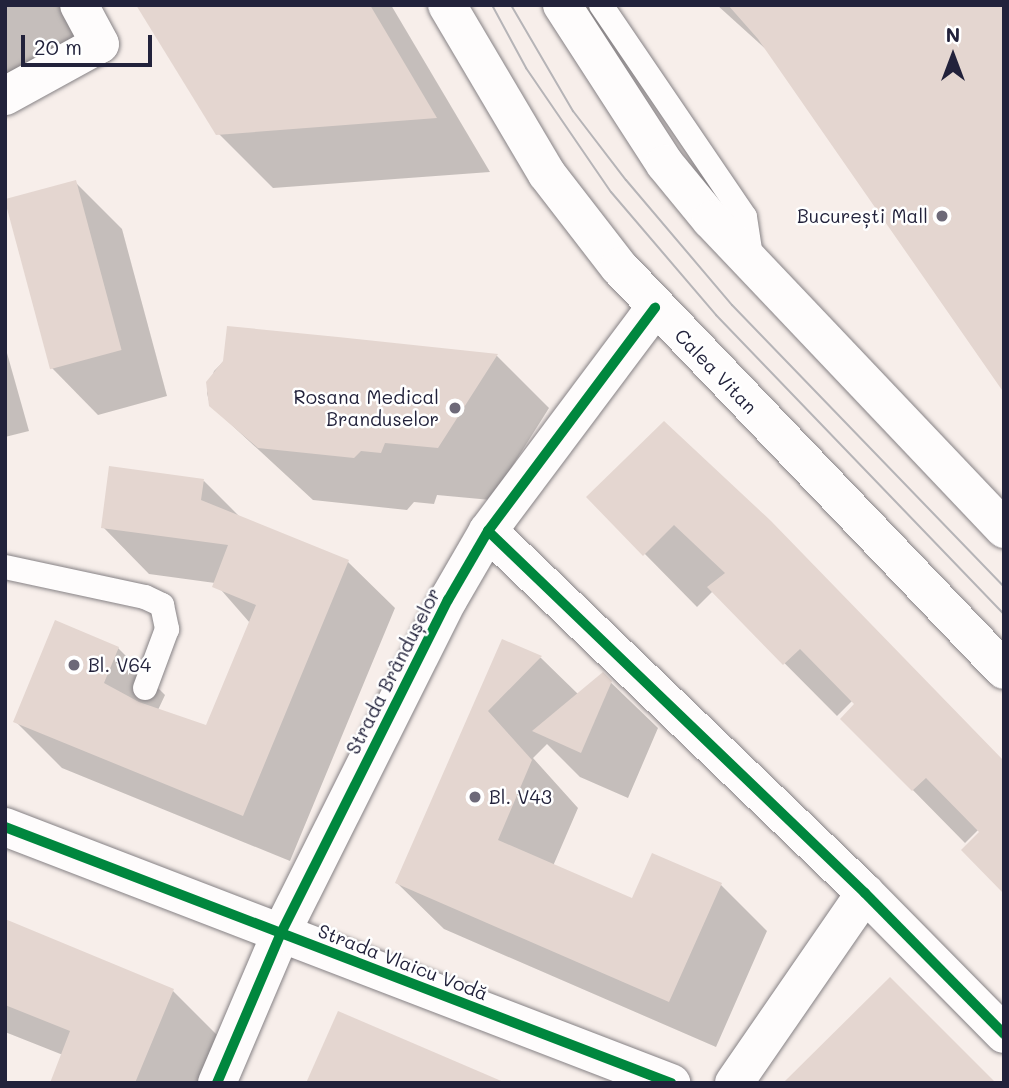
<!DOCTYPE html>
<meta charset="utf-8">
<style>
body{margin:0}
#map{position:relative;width:1009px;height:1088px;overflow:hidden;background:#f7eeea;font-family:Mali,sans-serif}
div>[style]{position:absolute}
.shadow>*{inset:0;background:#0003}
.building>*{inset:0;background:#e4d6d0;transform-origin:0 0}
.roads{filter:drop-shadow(0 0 2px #868285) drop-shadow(0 0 2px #868285)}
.service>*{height:24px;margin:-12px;padding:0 12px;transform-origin:12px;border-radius:12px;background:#fefcfc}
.minor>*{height:38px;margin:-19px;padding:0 19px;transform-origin:19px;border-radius:19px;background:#fefcfc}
.tertiary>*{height:38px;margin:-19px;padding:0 19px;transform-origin:19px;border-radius:19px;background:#fefcfc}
.secondary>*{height:38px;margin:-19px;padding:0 19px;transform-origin:19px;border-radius:19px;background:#fefcfc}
.tram>*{height:2px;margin:-1px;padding:0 1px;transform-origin:1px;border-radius:1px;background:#b6b4b7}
.cycleway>*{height:10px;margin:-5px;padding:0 5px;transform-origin:5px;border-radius:5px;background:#00873e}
.dots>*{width:19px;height:19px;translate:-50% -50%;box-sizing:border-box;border:4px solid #fff;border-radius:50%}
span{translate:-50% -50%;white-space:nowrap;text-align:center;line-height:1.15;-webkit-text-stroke:5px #fff;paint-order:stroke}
.poi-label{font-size:19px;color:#22223b}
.right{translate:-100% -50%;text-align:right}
.left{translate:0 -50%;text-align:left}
.street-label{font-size:19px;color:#22223b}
.frame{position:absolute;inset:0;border:7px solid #22223b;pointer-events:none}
.north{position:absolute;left:918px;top:21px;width:70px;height:70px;-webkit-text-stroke:5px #fff;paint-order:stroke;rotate:0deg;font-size:19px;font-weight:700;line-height:28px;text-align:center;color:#22223b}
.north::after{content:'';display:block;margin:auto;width:24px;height:32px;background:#22223b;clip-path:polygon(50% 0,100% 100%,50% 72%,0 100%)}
.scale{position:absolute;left:21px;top:35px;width:131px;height:32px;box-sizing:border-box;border:4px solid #22223b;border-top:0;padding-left:9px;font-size:21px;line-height:24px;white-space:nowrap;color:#22223b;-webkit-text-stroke:5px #fff;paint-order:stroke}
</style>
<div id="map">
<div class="shadow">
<i style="clip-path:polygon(5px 5px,71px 5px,98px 55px,5px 105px)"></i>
<i style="clip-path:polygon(138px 5px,391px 5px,490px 172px,273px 188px,218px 133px)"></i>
<i style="clip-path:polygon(717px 5px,1004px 5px,769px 52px)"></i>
<i style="clip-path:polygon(75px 182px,122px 229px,167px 396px,98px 415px,52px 368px)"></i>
<i style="clip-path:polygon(5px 346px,29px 431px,5px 437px)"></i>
<i style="clip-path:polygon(497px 356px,549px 408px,491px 500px,437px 495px,434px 504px,414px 502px,407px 510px,313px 500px,210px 405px,207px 393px,214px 371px,224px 361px)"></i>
<i style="clip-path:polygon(664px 423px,982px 832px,979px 829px,965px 843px,843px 719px,857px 704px,853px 700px,837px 716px,713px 591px,697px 607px,589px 497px)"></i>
<i style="clip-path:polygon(204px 481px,241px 518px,348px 562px,395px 608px,290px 861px,62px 768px,15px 721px,118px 648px,165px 695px,158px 710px,207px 728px,250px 623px,215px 583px,149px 574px,103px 527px)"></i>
<i style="clip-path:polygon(503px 641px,541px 658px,579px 695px,603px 675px,658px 728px,628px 798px,580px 777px,547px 744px,533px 758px,578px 808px,553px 866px,633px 901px,721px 885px,767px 931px,716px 1047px,444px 929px,397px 883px)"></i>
<i style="clip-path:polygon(5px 921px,173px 991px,219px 1037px,200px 1083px,52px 1083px,63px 1055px,5px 1032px)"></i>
</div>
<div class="building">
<i style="clip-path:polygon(136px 5px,370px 5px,437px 118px,216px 135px)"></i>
<i style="clip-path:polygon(728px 5px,1004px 5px,1004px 393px,758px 39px)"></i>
<i style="left:76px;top:180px;width:176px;height:74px;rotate:75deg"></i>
<i style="clip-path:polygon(227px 326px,338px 337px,498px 354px,438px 448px,385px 443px,381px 453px,361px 451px,354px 458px,258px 448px,209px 406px,206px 382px,223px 361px)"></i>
<i style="clip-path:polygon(664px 421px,771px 521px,1004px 761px,1004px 894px,961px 850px,979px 832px,926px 778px,912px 791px,840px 719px,854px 704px,800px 649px,783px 665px,707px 587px,725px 573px,674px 525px,643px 556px,586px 497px)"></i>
<i style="clip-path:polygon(109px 466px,204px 479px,201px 500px,349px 560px,243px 816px,13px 722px,55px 620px,119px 647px,104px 683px,139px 702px,206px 725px,256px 605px,212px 587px,228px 545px,101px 528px)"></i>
<i style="clip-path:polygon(502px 639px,542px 656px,488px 711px,532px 760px,498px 840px,632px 898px,652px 853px,722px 883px,669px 1002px,395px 883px)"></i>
<i style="clip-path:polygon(603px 672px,612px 681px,581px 753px,532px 731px)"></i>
<i style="clip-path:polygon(5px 919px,174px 989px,135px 1083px,50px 1083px,70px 1031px,5px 1005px)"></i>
<i style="clip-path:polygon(890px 977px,996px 1083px,783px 1083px)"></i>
<i style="clip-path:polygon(338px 1011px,506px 1083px,306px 1083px)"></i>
</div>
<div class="roads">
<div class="service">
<i style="left:601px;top:5px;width:256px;rotate:55.8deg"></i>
<i style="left:745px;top:217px;width:47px;rotate:81.3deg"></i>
<i style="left:5px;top:567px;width:143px;rotate:12.1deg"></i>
<i style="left:145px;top:597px;width:19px;rotate:25deg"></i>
<i style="left:162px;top:605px;width:25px;rotate:78deg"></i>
<i style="left:167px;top:629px;width:63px;rotate:110.4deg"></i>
</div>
<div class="minor">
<i style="left:5px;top:96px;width:108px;rotate:-28.7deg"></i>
<i style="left:100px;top:44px;width:44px;rotate:-118.3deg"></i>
<i style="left:488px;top:531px;width:523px;rotate:43.84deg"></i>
<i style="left:865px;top:893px;width:198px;rotate:45.4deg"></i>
<i style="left:5px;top:827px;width:714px;rotate:21.03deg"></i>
<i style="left:734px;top:1083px;width:231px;rotate:-55.4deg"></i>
</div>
<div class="tertiary">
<i style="left:217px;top:1083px;width:161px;rotate:-66.9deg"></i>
<i style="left:280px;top:935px;width:375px;rotate:-63.4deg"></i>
<i style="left:448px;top:600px;width:80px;rotate:-59.9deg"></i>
<i style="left:488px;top:531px;width:279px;rotate:-53.2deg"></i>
</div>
<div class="secondary">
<i style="left:447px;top:5px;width:196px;rotate:59.4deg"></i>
<i style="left:547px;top:174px;width:118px;rotate:52.3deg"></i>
<i style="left:619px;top:267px;width:557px;rotate:46.31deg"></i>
<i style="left:562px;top:5px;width:189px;rotate:57.1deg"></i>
<i style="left:665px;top:164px;width:72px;rotate:50.6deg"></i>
<i style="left:711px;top:220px;width:426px;rotate:46.5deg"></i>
</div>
</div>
<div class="tram">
<i style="left:492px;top:5px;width:72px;rotate:61.6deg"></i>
<i style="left:526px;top:68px;width:150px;rotate:55.6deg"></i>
<i style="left:611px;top:192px;width:162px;rotate:49.5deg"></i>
<i style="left:716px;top:315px;width:415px;rotate:46.1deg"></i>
<i style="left:511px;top:5px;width:123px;rotate:59.7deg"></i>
<i style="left:573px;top:111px;width:87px;rotate:52.5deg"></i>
<i style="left:626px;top:180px;width:164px;rotate:49.7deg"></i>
<i style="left:732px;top:305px;width:392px;rotate:46deg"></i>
</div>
<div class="cycleway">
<i style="left:488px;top:531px;width:523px;rotate:43.84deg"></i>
<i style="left:865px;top:893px;width:198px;rotate:45.4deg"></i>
<i style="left:5px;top:827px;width:714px;rotate:21.03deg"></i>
<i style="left:217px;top:1083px;width:161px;rotate:-66.9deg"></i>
<i style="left:280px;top:935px;width:375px;rotate:-63.4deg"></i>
<i style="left:448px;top:600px;width:80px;rotate:-59.9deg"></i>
<i style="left:488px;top:531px;width:279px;rotate:-53.2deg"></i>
</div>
<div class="dots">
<i style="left:942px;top:216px;background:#6d6978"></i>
<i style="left:455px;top:408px;background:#6d6978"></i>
<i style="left:74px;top:665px;background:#6d6978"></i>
<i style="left:475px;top:797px;background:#6d6978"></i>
</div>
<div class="poi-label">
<span class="right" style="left:928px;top:216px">București Mall</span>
<span class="right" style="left:439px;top:408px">Rosana Medical<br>Branduselor</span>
<span class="left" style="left:88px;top:665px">Bl. V64</span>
<span class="left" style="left:489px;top:797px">Bl. V43</span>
</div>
<div class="street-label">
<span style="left:716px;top:371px;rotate:46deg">Calea Vitan</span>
<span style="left:393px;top:671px;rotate:-63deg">Strada Brândușelor</span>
<span style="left:403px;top:962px;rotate:21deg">Strada Vlaicu Vodă</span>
</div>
<div class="frame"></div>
<div class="north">N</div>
<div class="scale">20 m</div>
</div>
